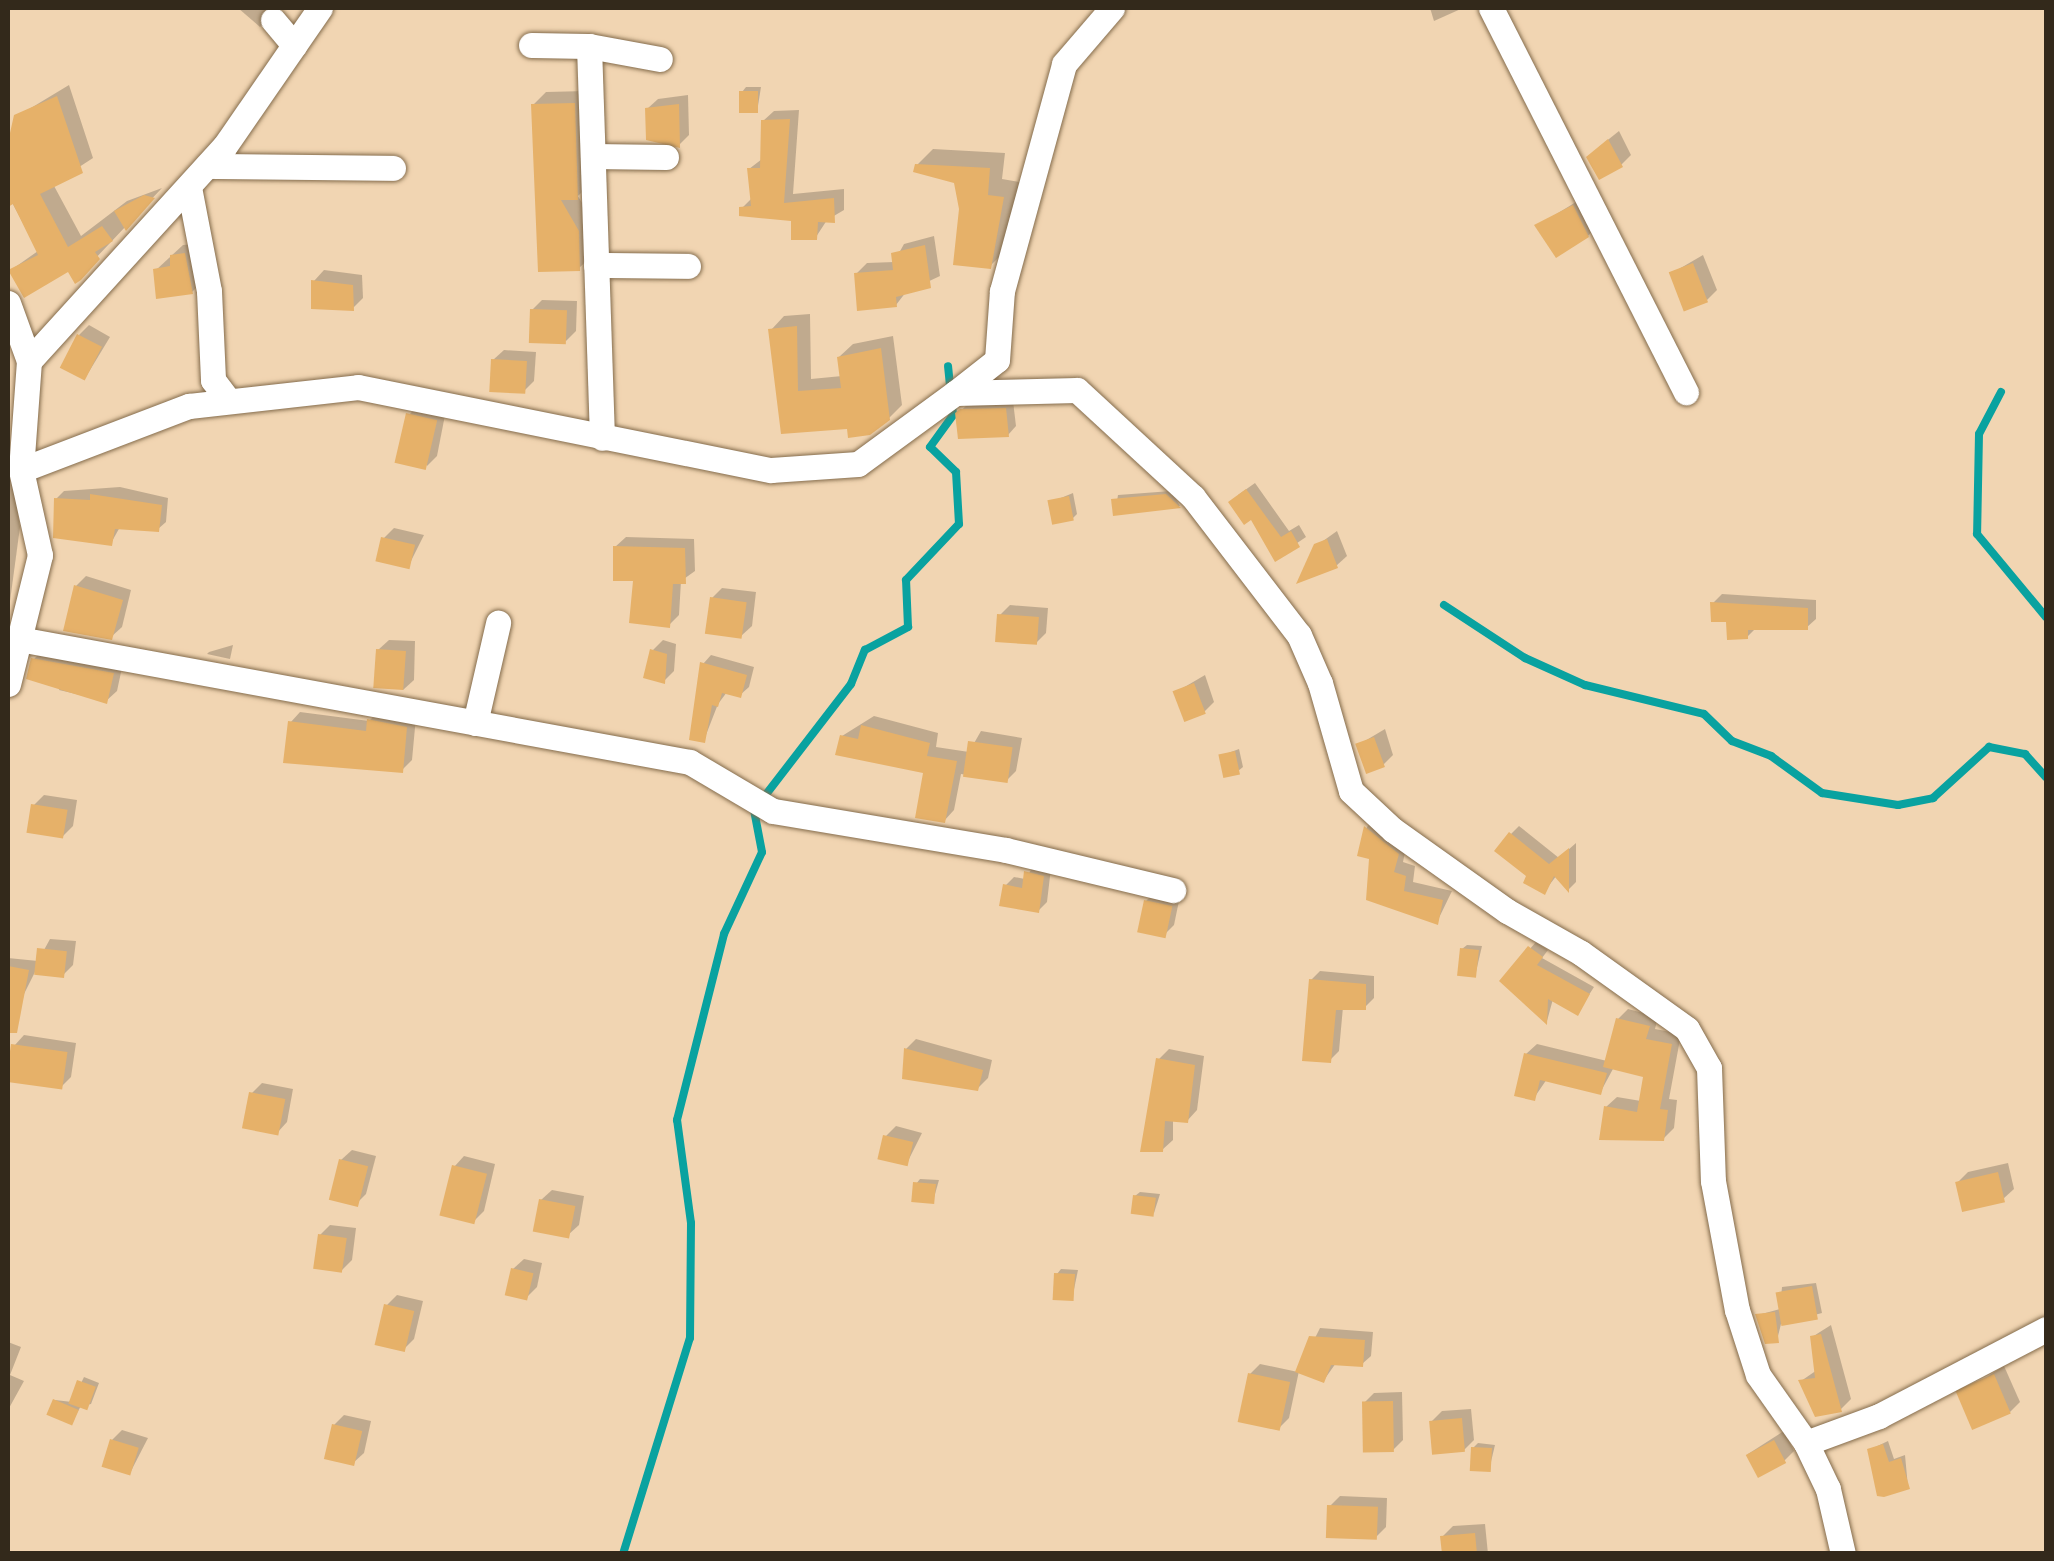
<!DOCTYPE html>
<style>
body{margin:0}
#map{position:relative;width:2054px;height:1561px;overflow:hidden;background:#f1d5b2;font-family:Jost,sans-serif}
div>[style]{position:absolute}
.shadow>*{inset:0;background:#0003}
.stream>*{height:8px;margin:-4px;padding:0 4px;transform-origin:4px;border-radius:4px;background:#09a2a0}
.building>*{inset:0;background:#e6b169;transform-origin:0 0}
.roads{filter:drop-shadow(0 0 2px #846c4c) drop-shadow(0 0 2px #846c4c)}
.minor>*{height:25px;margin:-12.5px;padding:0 12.5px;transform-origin:12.5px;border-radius:12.5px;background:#fff}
span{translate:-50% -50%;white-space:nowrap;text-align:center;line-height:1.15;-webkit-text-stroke:8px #fdfaf7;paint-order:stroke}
.frame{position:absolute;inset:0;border:10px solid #33291b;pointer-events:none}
</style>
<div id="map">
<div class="shadow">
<i style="clip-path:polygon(238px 8px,265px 8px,267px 21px,260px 27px)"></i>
<i style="clip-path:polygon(1430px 8px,1463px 8px,1434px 21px)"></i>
<i style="clip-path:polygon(69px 85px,93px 158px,53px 184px,81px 236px,127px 201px,162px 188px,75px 280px,69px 269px,11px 270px,38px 251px,8px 195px,8px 161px,23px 156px,16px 117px)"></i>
<i style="clip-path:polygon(746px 87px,761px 87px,757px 112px,742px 92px)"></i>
<i style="clip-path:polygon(586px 91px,589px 185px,578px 196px,590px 217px,592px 256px,579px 268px,533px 105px,546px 92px)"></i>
<i style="clip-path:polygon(688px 95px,689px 135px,679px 145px,647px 109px,658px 99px)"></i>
<i style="clip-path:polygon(799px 110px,793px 194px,844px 189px,844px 210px,827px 220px,816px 237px,794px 219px,742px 208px,753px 197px,749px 169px,762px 159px,763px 121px,774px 111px)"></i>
<i style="clip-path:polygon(1619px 131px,1631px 155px,1621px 165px,1599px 147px)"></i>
<i style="clip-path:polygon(933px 149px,1005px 153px,1002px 179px,1019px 182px,1006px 250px,990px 266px,956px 181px,917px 165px)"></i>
<i style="clip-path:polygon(1584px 197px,1598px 225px,1588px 236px,1537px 226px)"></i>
<i style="clip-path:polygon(934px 236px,940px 276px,906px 292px,896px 305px,857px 273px,867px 263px,894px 262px,904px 244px)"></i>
<i style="clip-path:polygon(195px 244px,202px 282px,192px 292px,156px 270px,183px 245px)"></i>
<i style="clip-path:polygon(1703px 255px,1717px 290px,1707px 300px,1672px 273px)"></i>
<i style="clip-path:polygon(324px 270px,362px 275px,363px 298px,353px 308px,314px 281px)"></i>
<i style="clip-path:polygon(542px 300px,577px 301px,576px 331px,566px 341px,532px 310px)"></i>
<i style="clip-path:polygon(810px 314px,811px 379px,842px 376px,839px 357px,853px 344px,893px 336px,902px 405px,888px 419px,784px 431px,771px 330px,784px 316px)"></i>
<i style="clip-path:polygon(89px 325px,110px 337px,84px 380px,79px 335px)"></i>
<i style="clip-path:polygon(504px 350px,536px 352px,534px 381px,524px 391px,493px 360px)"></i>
<i style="clip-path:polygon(1013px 401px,1016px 426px,1008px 435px,957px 414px,966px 406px)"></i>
<i style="clip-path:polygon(419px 404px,446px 410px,437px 456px,427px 466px,409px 415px)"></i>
<i style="clip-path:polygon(8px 441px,20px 527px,8px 616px)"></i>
<i style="clip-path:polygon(1255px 483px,1289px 531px,1299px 525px,1306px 537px,1275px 558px,1238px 495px)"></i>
<i style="clip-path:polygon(120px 487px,168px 498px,166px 522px,158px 529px,120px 527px,111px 543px,56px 499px,64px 491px)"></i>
<i style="clip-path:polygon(1171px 491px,1180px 506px,1115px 513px,1118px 495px)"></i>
<i style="clip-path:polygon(1073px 493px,1077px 514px,1073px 518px,1051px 502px)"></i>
<i style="clip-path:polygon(394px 528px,424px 535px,409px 565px,383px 539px)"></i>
<i style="clip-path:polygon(1337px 531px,1347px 556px,1336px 566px,1316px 546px)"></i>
<i style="clip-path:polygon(626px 537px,694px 539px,695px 571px,681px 581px,679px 615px,669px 625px,615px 547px)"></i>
<i style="clip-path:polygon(86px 576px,131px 590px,122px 627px,111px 637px,76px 586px)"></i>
<i style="clip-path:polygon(722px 588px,756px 592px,752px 626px,741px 636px,712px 598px)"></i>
<i style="clip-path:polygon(1722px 594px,1816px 600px,1816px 619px,1806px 628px,1756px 628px,1747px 637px,1713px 603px)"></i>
<i style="clip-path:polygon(1010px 605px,1048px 608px,1046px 633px,1036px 643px,1000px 615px)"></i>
<i style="clip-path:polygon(389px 640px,415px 641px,414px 680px,403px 690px,378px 650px)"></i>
<i style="clip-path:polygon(663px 640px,676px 644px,674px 671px,664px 681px,653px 650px)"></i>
<i style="clip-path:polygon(233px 645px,230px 659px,207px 654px,209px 652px)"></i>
<i style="clip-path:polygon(44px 649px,123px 663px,117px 691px,106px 701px,59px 690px,61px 683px,34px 659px)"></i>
<i style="clip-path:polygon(711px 655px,754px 667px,749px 687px,740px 695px,727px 692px,718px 704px,704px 740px,703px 664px)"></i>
<i style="clip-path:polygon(1205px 675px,1214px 702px,1204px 712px,1176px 692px)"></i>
<i style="clip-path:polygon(380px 710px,416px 717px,412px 760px,402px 770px,290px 723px,300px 712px,369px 721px)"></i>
<i style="clip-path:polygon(874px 716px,938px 733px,936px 747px,969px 752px,981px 731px,1022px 738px,1016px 771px,1006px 781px,961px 774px,954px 810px,944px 821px,926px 771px,842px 736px)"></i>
<i style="clip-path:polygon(1385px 729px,1393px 755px,1383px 765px,1358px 745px)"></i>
<i style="clip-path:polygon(1239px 749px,1243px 767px,1238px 771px,1220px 756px)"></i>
<i style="clip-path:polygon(44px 795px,77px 800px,73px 826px,63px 836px,33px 806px)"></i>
<i style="clip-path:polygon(1376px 817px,1407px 843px,1403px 862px,1415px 866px,1413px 882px,1452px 891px,1437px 922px,1368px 898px,1372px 857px,1360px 855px,1367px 827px)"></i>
<i style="clip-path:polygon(1519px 826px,1559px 858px,1576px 843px,1576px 882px,1569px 889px,1557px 875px,1544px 892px,1530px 875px,1511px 834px)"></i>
<i style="clip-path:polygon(1035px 864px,1051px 868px,1047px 902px,1038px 911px,1005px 886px,1014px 877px,1025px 879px)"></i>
<i style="clip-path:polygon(1156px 891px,1180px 896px,1174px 925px,1164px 935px,1146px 901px)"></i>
<i style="clip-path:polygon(50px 939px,76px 941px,73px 965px,63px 975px,35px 972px,22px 998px,8px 996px,8px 958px,38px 961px)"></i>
<i style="clip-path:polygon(1536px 942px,1548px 950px,1542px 958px,1594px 987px,1578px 1012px,1553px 999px,1547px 1021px,1502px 980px)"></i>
<i style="clip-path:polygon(1467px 945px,1482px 946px,1475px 976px,1462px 949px)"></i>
<i style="clip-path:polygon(1320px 971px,1374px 976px,1374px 998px,1365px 1007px,1343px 1007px,1339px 1051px,1330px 1060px,1311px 980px)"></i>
<i style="clip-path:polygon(1628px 1009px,1658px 1017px,1655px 1029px,1681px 1034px,1669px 1099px,1677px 1100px,1674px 1128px,1663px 1139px,1601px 1138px,1606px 1107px,1617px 1097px,1641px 1101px,1646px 1075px,1614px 1067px,1600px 1093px,1547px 1079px,1534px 1098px,1526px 1054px,1537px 1044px,1607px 1061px,1618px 1019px)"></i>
<i style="clip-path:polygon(24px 1035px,76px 1043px,71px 1077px,61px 1087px,14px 1046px)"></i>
<i style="clip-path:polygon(916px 1039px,992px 1060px,988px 1078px,977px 1089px,906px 1049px)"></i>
<i style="clip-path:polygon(1169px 1049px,1204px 1056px,1197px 1110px,1187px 1121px,1173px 1119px,1173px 1140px,1162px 1150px,1158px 1060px)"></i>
<i style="clip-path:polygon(262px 1083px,293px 1089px,287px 1122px,277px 1133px,252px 1093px)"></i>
<i style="clip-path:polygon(896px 1126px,922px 1133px,907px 1163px,885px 1137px)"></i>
<i style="clip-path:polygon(352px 1150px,376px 1156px,366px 1194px,356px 1204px,341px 1160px)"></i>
<i style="clip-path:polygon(464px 1156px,495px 1164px,484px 1211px,474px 1221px,454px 1167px)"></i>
<i style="clip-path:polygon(2008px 1163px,2014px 1189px,2003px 1199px,1958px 1182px,1968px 1172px)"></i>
<i style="clip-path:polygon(920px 1179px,939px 1180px,933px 1201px,916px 1184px)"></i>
<i style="clip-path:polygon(552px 1190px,584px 1196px,579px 1225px,568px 1235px,541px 1200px)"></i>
<i style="clip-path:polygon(1140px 1192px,1160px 1194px,1154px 1213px,1135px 1196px)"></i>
<i style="clip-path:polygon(330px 1225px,356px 1228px,352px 1260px,342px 1270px,320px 1235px)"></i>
<i style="clip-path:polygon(524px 1259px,542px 1263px,537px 1287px,527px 1297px,513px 1269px)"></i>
<i style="clip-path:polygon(1061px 1269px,1078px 1270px,1072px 1299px,1057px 1274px)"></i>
<i style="clip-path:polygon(1816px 1283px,1822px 1313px,1781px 1324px,1777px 1340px,1758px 1315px,1780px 1309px,1782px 1287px)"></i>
<i style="clip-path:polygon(397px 1295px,423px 1301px,414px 1339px,404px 1349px,387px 1305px)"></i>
<i style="clip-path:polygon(1831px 1325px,1851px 1399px,1841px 1409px,1816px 1414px,1801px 1381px,1817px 1370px,1812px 1337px)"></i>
<i style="clip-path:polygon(1320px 1328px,1373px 1332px,1371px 1356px,1362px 1364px,1336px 1363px,1324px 1380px,1299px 1371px,1289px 1418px,1279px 1428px,1250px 1374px,1260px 1364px,1298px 1372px)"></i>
<i style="clip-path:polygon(8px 1342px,21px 1347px,10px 1375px,24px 1381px,8px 1410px)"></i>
<i style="clip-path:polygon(2004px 1366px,2020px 1402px,2010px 1412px,1960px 1394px)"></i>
<i style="clip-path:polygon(84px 1377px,99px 1383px,91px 1404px,81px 1406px,71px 1423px,55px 1400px,72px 1402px)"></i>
<i style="clip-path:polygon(1402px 1392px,1403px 1440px,1393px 1450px,1364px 1403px,1374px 1393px)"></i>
<i style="clip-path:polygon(1471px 1409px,1474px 1440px,1464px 1450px,1432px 1421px,1442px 1411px)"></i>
<i style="clip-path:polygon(344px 1415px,371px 1421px,364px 1453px,353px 1463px,334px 1425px)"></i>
<i style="clip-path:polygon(122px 1430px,148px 1438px,130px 1473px,112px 1440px)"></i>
<i style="clip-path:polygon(1784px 1431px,1794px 1451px,1784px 1461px,1748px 1454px)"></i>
<i style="clip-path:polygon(1888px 1441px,1894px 1459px,1905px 1455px,1908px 1487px,1869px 1450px)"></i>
<i style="clip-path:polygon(1478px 1443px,1495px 1445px,1489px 1470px,1473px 1448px)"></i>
<i style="clip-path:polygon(1340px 1496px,1387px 1498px,1386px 1527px,1376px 1537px,1330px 1506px)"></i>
<i style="clip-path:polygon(1485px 1524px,1488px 1554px,1444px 1554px,1442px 1537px,1453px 1526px)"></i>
</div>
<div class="stream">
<i style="left:2001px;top:392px;width:47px;rotate:117.6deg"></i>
<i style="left:1979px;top:434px;width:100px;rotate:91.1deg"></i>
<i style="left:1977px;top:534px;width:108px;rotate:50.3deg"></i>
<i style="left:1444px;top:605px;width:97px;rotate:33.2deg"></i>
<i style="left:1525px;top:658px;width:66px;rotate:24.2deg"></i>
<i style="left:1585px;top:685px;width:122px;rotate:13.7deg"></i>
<i style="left:1704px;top:714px;width:39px;rotate:44deg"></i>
<i style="left:1732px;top:741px;width:42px;rotate:21deg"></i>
<i style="left:1771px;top:756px;width:63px;rotate:36deg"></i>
<i style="left:1822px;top:793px;width:77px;rotate:9deg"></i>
<i style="left:1898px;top:805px;width:36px;rotate:-11deg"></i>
<i style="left:1933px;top:798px;width:76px;rotate:-42.3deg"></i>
<i style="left:1989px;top:747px;width:37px;rotate:11deg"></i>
<i style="left:2025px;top:754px;width:31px;rotate:48deg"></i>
<i style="left:623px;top:1554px;width:226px;rotate:-72.8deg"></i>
<i style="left:690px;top:1338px;width:115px;rotate:-89.5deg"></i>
<i style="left:691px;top:1223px;width:104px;rotate:-97.7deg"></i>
<i style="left:677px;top:1120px;width:192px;rotate:-75.8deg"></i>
<i style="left:724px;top:934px;width:90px;rotate:-65.1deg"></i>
<i style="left:762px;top:852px;width:43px;rotate:-100.8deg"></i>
<i style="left:754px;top:810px;width:159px;rotate:-52.4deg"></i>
<i style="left:851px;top:684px;width:37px;rotate:-68deg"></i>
<i style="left:865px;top:650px;width:49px;rotate:-28.1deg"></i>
<i style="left:908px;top:627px;width:47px;rotate:-92.4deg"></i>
<i style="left:906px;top:580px;width:77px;rotate:-46.6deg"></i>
<i style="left:959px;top:524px;width:52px;rotate:-93.3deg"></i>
<i style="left:956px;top:472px;width:36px;rotate:-136deg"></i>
<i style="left:930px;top:447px;width:39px;rotate:-54deg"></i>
<i style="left:953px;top:415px;width:49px;rotate:-95.8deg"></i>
</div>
<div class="building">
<i style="left:739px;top:91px;width:19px;height:22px"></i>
<i style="clip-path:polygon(57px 96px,83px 173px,40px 194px,68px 247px,102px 226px,113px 241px,95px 252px,100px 259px,81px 280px,75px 284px,68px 272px,24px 298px,8px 270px,38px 255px,13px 204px,8px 207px,8px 142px,14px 115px)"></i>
<i style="clip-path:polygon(575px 103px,578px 200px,561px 200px,579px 231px,580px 271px,538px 272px,531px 104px)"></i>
<i style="clip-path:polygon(679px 104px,680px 148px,646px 140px,645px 108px)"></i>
<i style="clip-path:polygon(790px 119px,784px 203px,834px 198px,835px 223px,818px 222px,817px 240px,791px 240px,791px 221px,739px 216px,739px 207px,751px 206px,747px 168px,760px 168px,761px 120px)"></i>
<i style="clip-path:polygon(1608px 139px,1623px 167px,1599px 180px,1586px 157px)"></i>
<i style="clip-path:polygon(915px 164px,990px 168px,988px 195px,1004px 197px,991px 269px,953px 265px,959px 209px,954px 183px,913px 172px)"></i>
<i style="clip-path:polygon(144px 195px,155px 198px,126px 231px,114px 211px)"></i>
<i style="clip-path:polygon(1573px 205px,1589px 237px,1556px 258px,1534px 225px)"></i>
<i style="clip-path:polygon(925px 245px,931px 288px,896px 297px,897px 307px,857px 311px,854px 273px,893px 270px,891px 253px)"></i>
<i style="clip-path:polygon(185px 253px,193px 294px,156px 299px,153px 269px,170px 266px,170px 255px)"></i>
<i style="left:1693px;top:263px;width:42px;height:26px;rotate:69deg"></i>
<i style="clip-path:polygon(311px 280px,353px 285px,354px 311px,311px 309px)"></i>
<i style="left:530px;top:309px;width:37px;height:34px;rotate:2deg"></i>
<i style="clip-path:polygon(797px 326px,798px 391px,841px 388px,837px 357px,881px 348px,890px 420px,870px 435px,848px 438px,847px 429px,781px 434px,768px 329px)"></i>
<i style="left:77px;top:334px;width:28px;height:38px;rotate:27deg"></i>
<i style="left:491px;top:359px;width:36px;height:33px;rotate:3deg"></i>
<i style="clip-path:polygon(1006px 408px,1009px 437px,958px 439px,955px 413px,960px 409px)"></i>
<i style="left:406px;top:413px;width:32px;height:51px;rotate:13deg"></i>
<i style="clip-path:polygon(1246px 489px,1281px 537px,1291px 531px,1300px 547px,1275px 562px,1251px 520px,1244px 525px,1228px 502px)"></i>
<i style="clip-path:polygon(90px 494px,162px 505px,159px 532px,115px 529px,112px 546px,53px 538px,54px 498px,90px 500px)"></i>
<i style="clip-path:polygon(1166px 494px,1181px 508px,1113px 516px,1111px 499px)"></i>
<i style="left:1069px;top:496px;width:25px;height:22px;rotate:79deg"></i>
<i style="left:381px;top:537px;width:35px;height:25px;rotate:13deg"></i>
<i style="clip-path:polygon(1327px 539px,1338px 568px,1296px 584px,1314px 544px)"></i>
<i style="clip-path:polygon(613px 546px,685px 548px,686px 584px,673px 584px,670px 628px,629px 623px,633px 581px,613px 581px)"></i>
<i style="clip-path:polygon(74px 585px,123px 600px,112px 640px,63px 631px)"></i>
<i style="left:710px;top:597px;width:37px;height:37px;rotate:8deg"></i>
<i style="clip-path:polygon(1710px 602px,1808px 608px,1808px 630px,1748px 630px,1748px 639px,1727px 640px,1726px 622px,1711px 622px)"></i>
<i style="left:997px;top:614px;width:42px;height:28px;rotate:4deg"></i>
<i style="left:376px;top:649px;width:30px;height:39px;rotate:4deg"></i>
<i style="clip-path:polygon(650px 649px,667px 654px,665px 684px,643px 678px)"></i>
<i style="clip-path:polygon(31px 658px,114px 673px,107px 704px,26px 679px)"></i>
<i style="clip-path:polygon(700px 662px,747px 675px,741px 698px,722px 693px,718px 707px,712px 705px,705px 743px,689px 740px)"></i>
<i style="left:1194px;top:683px;width:33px;height:23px;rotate:69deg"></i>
<i style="clip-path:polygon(367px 719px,407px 727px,403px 773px,283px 763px,288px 721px,366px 731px)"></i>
<i style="clip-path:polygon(861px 725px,930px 743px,927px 756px,957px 761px,945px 823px,915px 818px,923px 773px,835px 755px,840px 735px,858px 739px)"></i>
<i style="left:1374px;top:737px;width:32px;height:20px;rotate:70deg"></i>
<i style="left:968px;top:741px;width:45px;height:36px;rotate:8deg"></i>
<i style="left:1235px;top:751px;width:24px;height:17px;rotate:78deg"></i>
<i style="left:31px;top:804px;width:37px;height:29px;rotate:9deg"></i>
<i style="clip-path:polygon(1364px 826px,1399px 854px,1394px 872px,1406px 876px,1404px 891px,1443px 900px,1438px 925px,1366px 900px,1369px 859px,1357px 856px)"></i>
<i style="clip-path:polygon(1509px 832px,1549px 864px,1569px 848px,1569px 893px,1554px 876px,1545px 895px,1523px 883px,1526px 876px,1494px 851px)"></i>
<i style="clip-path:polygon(1024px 871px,1044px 876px,1039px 913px,999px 906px,1003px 884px,1022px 888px)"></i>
<i style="left:1144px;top:900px;width:29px;height:33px;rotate:12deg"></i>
<i style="clip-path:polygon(1528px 946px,1543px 957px,1537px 965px,1590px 994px,1578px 1016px,1548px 999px,1547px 1025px,1499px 981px)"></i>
<i style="left:37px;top:948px;width:30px;height:27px;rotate:6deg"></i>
<i style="left:1460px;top:948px;width:19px;height:28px;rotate:6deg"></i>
<i style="clip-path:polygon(8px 966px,29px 970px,17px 1033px,8px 1033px)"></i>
<i style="clip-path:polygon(1309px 979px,1366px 984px,1366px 1010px,1336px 1010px,1331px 1063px,1302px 1061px)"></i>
<i style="clip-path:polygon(1616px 1018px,1650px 1026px,1646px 1039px,1672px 1044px,1660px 1109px,1668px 1110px,1664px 1141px,1599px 1140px,1604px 1106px,1637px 1112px,1643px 1077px,1603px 1067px)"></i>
<i style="left:11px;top:1044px;width:57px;height:38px;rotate:8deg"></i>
<i style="clip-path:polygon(904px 1048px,983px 1070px,978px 1091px,902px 1079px)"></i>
<i style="clip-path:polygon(1524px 1053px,1607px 1073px,1601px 1095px,1540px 1080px,1535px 1101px,1514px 1096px)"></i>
<i style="clip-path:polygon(1156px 1058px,1195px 1065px,1188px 1123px,1165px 1121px,1163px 1152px,1140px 1152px)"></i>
<i style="left:249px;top:1092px;width:37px;height:37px;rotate:11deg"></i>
<i style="left:883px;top:1135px;width:31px;height:25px;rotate:13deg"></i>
<i style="left:339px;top:1159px;width:30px;height:42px;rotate:14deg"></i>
<i style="left:452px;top:1165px;width:36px;height:52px;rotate:14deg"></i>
<i style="left:1998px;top:1172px;width:31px;height:44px;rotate:77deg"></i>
<i style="left:913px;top:1182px;width:23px;height:20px;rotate:5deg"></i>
<i style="left:1133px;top:1195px;width:23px;height:19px;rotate:7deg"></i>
<i style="left:539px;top:1199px;width:37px;height:33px;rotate:11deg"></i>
<i style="left:318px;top:1234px;width:29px;height:35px;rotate:8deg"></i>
<i style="left:511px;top:1268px;width:23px;height:28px;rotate:13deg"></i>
<i style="left:1054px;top:1273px;width:21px;height:27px;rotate:3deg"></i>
<i style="left:1812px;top:1286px;width:34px;height:37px;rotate:80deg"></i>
<i style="left:384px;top:1304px;width:31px;height:42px;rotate:13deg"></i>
<i style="clip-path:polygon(1775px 1312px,1779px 1343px,1765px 1344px,1755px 1314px)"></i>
<i style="clip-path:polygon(1821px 1334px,1842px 1412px,1815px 1417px,1798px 1380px,1815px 1378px,1810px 1336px)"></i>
<i style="clip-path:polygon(1309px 1336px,1365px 1340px,1363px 1367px,1331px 1365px,1324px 1383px,1295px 1372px)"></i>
<i style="left:1248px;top:1373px;width:43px;height:50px;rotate:12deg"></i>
<i style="left:1994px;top:1374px;width:43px;height:42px;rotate:67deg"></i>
<i style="left:77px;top:1380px;width:20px;height:25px;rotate:20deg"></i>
<i style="left:53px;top:1399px;width:28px;height:17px;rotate:23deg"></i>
<i style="left:1393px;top:1401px;width:51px;height:31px;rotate:89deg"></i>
<i style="left:1462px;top:1418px;width:34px;height:33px;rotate:85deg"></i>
<i style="left:332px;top:1424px;width:31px;height:36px;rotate:13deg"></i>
<i style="left:110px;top:1439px;width:30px;height:29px;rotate:17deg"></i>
<i style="left:1774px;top:1440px;width:26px;height:32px;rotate:62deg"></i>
<i style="clip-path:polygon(1883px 1444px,1889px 1462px,1901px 1458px,1910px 1489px,1884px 1497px,1877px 1496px,1867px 1449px)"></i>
<i style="left:1471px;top:1447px;width:21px;height:24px;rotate:3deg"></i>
<i style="left:1327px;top:1505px;width:51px;height:33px;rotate:2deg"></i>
<i style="clip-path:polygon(1475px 1533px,1477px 1554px,1442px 1554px,1440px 1536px)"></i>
</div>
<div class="roads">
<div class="minor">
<i style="left:1491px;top:8px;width:431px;rotate:63.1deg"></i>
<i style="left:273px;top:20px;width:33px;rotate:50deg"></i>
<i style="left:531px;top:45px;width:58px;rotate:1deg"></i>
<i style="left:589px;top:46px;width:392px;rotate:88.1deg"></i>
<i style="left:589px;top:46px;width:72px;rotate:10.4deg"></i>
<i style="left:593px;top:156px;width:73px;rotate:0.8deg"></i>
<i style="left:207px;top:166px;width:186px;rotate:0.6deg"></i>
<i style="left:189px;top:187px;width:106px;rotate:79.1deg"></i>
<i style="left:209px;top:291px;width:89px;rotate:87.4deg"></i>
<i style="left:213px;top:380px;width:25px;rotate:53deg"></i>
<i style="left:596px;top:265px;width:92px;rotate:0.6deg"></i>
<i style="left:8px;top:303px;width:62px;rotate:70.1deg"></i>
<i style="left:29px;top:361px;width:109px;rotate:94.2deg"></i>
<i style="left:21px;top:470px;width:87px;rotate:77.4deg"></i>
<i style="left:40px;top:555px;width:133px;rotate:103.9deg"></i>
<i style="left:29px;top:361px;width:290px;rotate:-47.7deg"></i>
<i style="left:224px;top:147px;width:169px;rotate:-55.4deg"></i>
<i style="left:955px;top:393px;width:53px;rotate:-38.2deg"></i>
<i style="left:997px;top:360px;width:69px;rotate:-85.9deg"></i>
<i style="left:1002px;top:291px;width:235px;rotate:-74.7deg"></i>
<i style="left:1064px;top:64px;width:74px;rotate:-49.4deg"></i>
<i style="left:21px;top:470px;width:180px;rotate:-20.9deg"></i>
<i style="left:189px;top:406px;width:170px;rotate:-6.4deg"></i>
<i style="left:358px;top:387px;width:421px;rotate:11.4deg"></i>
<i style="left:771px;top:470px;width:87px;rotate:-3.9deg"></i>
<i style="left:858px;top:464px;width:120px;rotate:-36.2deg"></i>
<i style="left:955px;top:393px;width:122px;rotate:-1.4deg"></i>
<i style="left:1077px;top:390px;width:158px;rotate:42.7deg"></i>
<i style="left:1193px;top:497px;width:174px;rotate:52.5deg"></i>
<i style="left:1299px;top:635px;width:52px;rotate:66.4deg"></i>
<i style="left:1320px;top:683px;width:112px;rotate:74deg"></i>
<i style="left:1351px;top:791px;width:57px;rotate:42.9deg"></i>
<i style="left:1393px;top:830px;width:140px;rotate:35.4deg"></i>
<i style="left:1507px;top:911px;width:85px;rotate:29.6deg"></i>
<i style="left:1581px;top:953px;width:130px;rotate:35.6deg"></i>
<i style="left:1687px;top:1029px;width:45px;rotate:60.6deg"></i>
<i style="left:1709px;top:1068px;width:113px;rotate:88deg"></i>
<i style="left:1713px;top:1181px;width:131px;rotate:79.5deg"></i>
<i style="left:1737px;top:1310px;width:68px;rotate:72.1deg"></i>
<i style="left:1758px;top:1375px;width:83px;rotate:54.8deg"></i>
<i style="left:19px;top:639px;width:682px;rotate:10.39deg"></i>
<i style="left:690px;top:762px;width:96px;rotate:30.6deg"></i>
<i style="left:773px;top:811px;width:236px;rotate:9.5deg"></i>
<i style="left:1006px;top:850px;width:172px;rotate:13.5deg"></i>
<i style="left:475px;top:723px;width:103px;rotate:-77deg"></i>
<i style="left:1843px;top:1554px;width:67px;rotate:-103deg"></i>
<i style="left:1828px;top:1489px;width:51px;rotate:-115.6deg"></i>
<i style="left:1806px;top:1443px;width:78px;rotate:-20.3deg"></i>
<i style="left:1879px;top:1416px;width:188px;rotate:-27.5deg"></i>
</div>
</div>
<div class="frame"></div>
</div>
